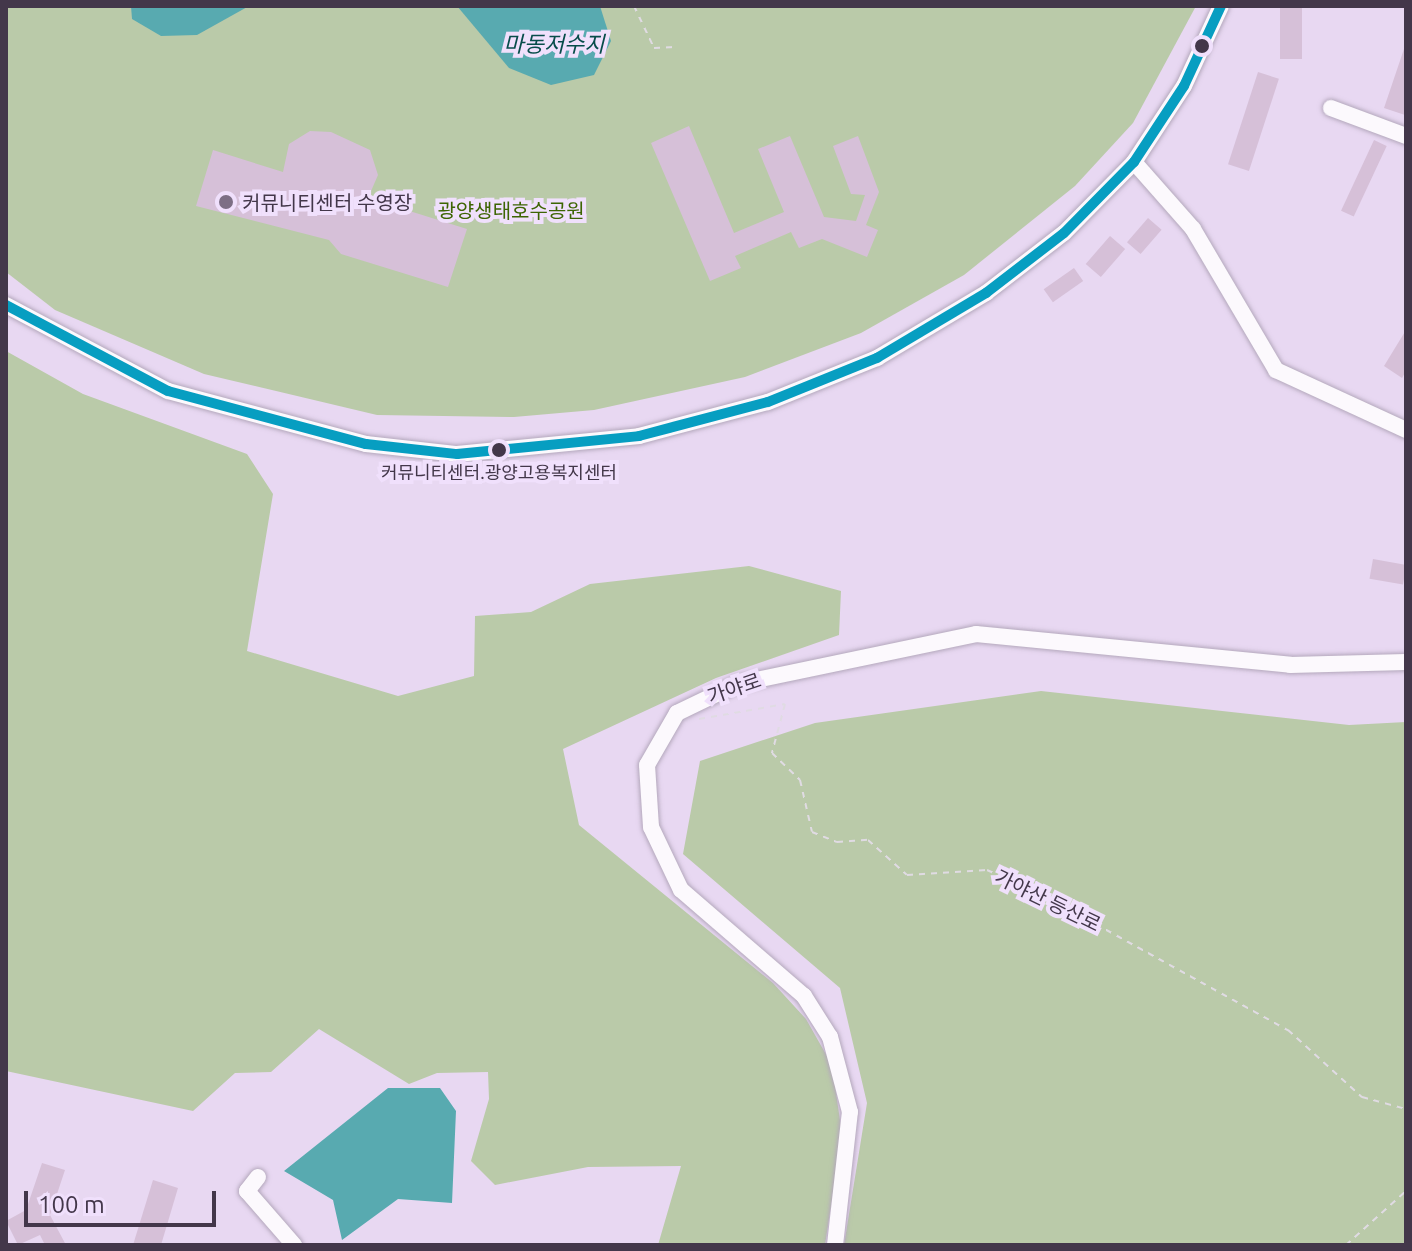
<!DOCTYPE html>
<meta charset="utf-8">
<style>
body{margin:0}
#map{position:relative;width:1412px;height:1251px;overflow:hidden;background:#e8d8f2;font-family:Ubuntu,"Noto Sans KR",sans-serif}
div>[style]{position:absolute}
.green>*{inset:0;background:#bacaa9}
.water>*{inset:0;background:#58aab0}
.building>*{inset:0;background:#d6c0d8;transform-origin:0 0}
.path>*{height:2px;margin-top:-1px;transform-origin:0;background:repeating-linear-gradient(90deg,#e0dbe3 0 6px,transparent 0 12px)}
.roads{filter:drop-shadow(0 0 2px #b4a8bc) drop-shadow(0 0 2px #b4a8bc)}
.minor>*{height:16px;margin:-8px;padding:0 8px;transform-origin:8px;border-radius:8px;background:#fcf9fd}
.bus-1>*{height:10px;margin:-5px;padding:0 5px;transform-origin:5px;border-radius:5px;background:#079ec1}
.dots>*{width:22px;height:22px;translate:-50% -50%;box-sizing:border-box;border:4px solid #f0e0fc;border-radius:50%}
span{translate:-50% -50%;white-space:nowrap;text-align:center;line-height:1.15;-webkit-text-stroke:8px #f0e0fc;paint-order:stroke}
.bus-label{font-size:18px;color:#43374a}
.poi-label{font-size:20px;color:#43374a}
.left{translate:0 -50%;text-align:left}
.park-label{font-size:20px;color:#3d6503}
.street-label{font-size:20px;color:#43374a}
.water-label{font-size:22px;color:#074c4a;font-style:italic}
.frame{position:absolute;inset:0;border:8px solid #43374a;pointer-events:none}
.scale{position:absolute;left:24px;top:1191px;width:192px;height:36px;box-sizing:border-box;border:4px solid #43374a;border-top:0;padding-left:10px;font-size:24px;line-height:28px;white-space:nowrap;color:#43374a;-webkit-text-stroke:6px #f0e0fc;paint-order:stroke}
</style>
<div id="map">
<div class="green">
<i style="clip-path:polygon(6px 6px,1196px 6px,1133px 123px,1075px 186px,964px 275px,861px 333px,745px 377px,594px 410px,514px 417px,377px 415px,204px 374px,55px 310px,6px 272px)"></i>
<i style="clip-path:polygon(6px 351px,83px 394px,247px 454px,273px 494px,247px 651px,398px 696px,474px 676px,475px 616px,531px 612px,590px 584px,749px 566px,841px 591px,839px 635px,716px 678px,563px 749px,579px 825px,773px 983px,806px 1019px,832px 1065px,842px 1134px,825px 1245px,658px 1245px,681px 1166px,588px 1167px,495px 1185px,471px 1161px,489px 1099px,488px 1072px,437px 1073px,409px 1084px,319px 1029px,271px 1072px,235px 1073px,193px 1111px,6px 1071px)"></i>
<i style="clip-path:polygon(1041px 691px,1349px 725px,1406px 722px,1406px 1245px,844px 1245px,867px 1103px,840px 988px,683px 854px,700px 761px,815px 723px)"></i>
</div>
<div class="water">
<i style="clip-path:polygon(131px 6px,249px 6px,197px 35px,161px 36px,132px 19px)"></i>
<i style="clip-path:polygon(457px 6px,600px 6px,611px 41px,594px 75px,551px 85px,509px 68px)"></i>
<i style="clip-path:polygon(388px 1088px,440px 1088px,456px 1111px,452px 1203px,398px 1199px,342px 1240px,333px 1200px,284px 1171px)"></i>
</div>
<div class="building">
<i style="left:1280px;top:6px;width:22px;height:53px"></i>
<i style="clip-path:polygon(1406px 43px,1406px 110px,1405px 115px,1384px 108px)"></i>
<i style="left:1258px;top:72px;width:22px;height:97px;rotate:18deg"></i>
<i style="clip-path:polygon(689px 126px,734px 233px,784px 212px,758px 149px,790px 136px,824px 217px,856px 221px,865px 195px,851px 194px,833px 146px,858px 136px,879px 192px,866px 225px,878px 230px,867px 257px,822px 239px,799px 248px,791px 232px,735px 256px,741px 268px,710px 281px,651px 143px)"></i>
<i style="clip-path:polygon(310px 131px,331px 132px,370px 150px,378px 175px,368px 198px,467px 229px,448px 287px,341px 254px,329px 240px,196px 206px,213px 150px,283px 172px,289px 144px)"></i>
<i style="left:1374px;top:140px;width:14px;height:78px;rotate:25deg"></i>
<i style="left:1148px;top:218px;width:18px;height:32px;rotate:41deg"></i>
<i style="left:1110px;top:236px;width:20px;height:37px;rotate:41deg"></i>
<i style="left:1074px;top:268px;width:16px;height:37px;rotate:55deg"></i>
<i style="clip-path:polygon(1406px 330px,1406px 371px,1402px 378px,1384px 366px)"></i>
<i style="left:1373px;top:559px;width:34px;height:20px;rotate:10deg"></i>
<i style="clip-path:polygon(42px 1163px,65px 1170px,50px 1215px,66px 1245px,45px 1245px,40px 1235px,18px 1245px,6px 1221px,26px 1210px)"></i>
<i style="clip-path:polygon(153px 1180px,178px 1188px,161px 1245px,133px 1245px)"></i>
</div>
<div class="path">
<i style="left:634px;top:6px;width:47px;rotate:64.5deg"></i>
<i style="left:654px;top:48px;width:21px;rotate:-3deg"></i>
<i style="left:699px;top:719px;width:87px;rotate:-9.9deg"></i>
<i style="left:785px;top:704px;width:51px;rotate:104.9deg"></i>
<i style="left:772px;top:753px;width:39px;rotate:44deg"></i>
<i style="left:800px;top:780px;width:53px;rotate:77deg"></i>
<i style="left:812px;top:832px;width:27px;rotate:22deg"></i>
<i style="left:837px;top:842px;width:31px;rotate:-4deg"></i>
<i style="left:868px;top:840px;width:52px;rotate:41.9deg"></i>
<i style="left:907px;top:875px;width:80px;rotate:-3.6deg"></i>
<i style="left:987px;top:870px;width:61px;rotate:24.1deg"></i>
<i style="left:1043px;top:895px;width:280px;rotate:28.9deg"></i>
<i style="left:1288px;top:1030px;width:100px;rotate:42.2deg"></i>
<i style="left:1362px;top:1097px;width:46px;rotate:15.3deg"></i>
<i style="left:1346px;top:1245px;width:81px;rotate:-42deg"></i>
</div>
<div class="roads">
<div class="minor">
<i style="left:1331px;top:108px;width:80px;rotate:20.5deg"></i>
<i style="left:1134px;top:162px;width:89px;rotate:48.6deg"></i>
<i style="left:1193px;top:229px;width:164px;rotate:59.5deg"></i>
<i style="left:1276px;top:370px;width:143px;rotate:24.8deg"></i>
<i style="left:6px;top:305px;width:183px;rotate:28deg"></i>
<i style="left:168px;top:391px;width:205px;rotate:15deg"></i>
<i style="left:366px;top:444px;width:92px;rotate:6.3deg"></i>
<i style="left:457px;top:454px;width:183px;rotate:-5.6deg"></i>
<i style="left:639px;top:436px;width:133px;rotate:-14.8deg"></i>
<i style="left:768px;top:402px;width:118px;rotate:-22deg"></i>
<i style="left:877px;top:358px;width:127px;rotate:-30.8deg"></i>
<i style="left:986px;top:293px;width:98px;rotate:-37.6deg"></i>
<i style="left:1064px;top:233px;width:100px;rotate:-45.4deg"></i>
<i style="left:1134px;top:162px;width:91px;rotate:-56.7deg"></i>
<i style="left:1184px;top:86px;width:88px;rotate:-65.2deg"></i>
<i style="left:258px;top:1177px;width:18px;rotate:128deg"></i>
<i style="left:247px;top:1191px;width:72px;rotate:49deg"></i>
<i style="left:835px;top:1245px;width:134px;rotate:-83.6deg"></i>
<i style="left:850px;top:1112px;width:78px;rotate:-104.9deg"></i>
<i style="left:830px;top:1037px;width:49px;rotate:-122.4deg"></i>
<i style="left:804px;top:996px;width:162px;rotate:-139.2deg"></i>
<i style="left:681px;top:890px;width:70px;rotate:-115.5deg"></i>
<i style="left:651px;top:827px;width:62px;rotate:-93.7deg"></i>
<i style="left:647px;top:765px;width:60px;rotate:-60deg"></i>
<i style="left:677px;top:713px;width:67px;rotate:-25.8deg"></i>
<i style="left:737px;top:684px;width:244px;rotate:-11.8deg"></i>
<i style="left:976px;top:634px;width:316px;rotate:5.6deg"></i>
<i style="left:1290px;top:665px;width:116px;rotate:-1.5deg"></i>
</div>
</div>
<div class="bus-1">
<i style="left:6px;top:305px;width:183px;rotate:28deg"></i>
<i style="left:168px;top:391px;width:205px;rotate:15deg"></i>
<i style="left:366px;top:444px;width:92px;rotate:6.3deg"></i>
<i style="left:457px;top:454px;width:183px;rotate:-5.6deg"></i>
<i style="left:639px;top:436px;width:133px;rotate:-14.8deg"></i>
<i style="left:768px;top:402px;width:118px;rotate:-22deg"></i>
<i style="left:877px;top:358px;width:127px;rotate:-30.8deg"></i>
<i style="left:986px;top:293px;width:98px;rotate:-37.6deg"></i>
<i style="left:1064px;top:233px;width:100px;rotate:-45.4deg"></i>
<i style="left:1134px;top:162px;width:91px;rotate:-56.7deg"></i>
<i style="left:1184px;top:86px;width:88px;rotate:-65.2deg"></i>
</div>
<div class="dots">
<i style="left:1202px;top:46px;background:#43374a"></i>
<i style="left:226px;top:202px;background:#7d6f85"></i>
<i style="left:499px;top:450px;background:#43374a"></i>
</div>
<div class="bus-label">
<span style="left:499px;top:472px">커뮤니티센터.광양고용복지센터</span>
</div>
<div class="poi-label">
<span class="left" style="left:242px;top:202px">커뮤니티센터 수영장</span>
</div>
<div class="park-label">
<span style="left:511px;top:210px">광양생태호수공원</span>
</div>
<div class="street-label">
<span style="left:734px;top:688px;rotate:-19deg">가야로</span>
<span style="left:1048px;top:900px;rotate:26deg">가야산 등산로</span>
</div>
<div class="water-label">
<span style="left:554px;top:44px">마동저수지</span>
</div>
<div class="frame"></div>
<div class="scale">100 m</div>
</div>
